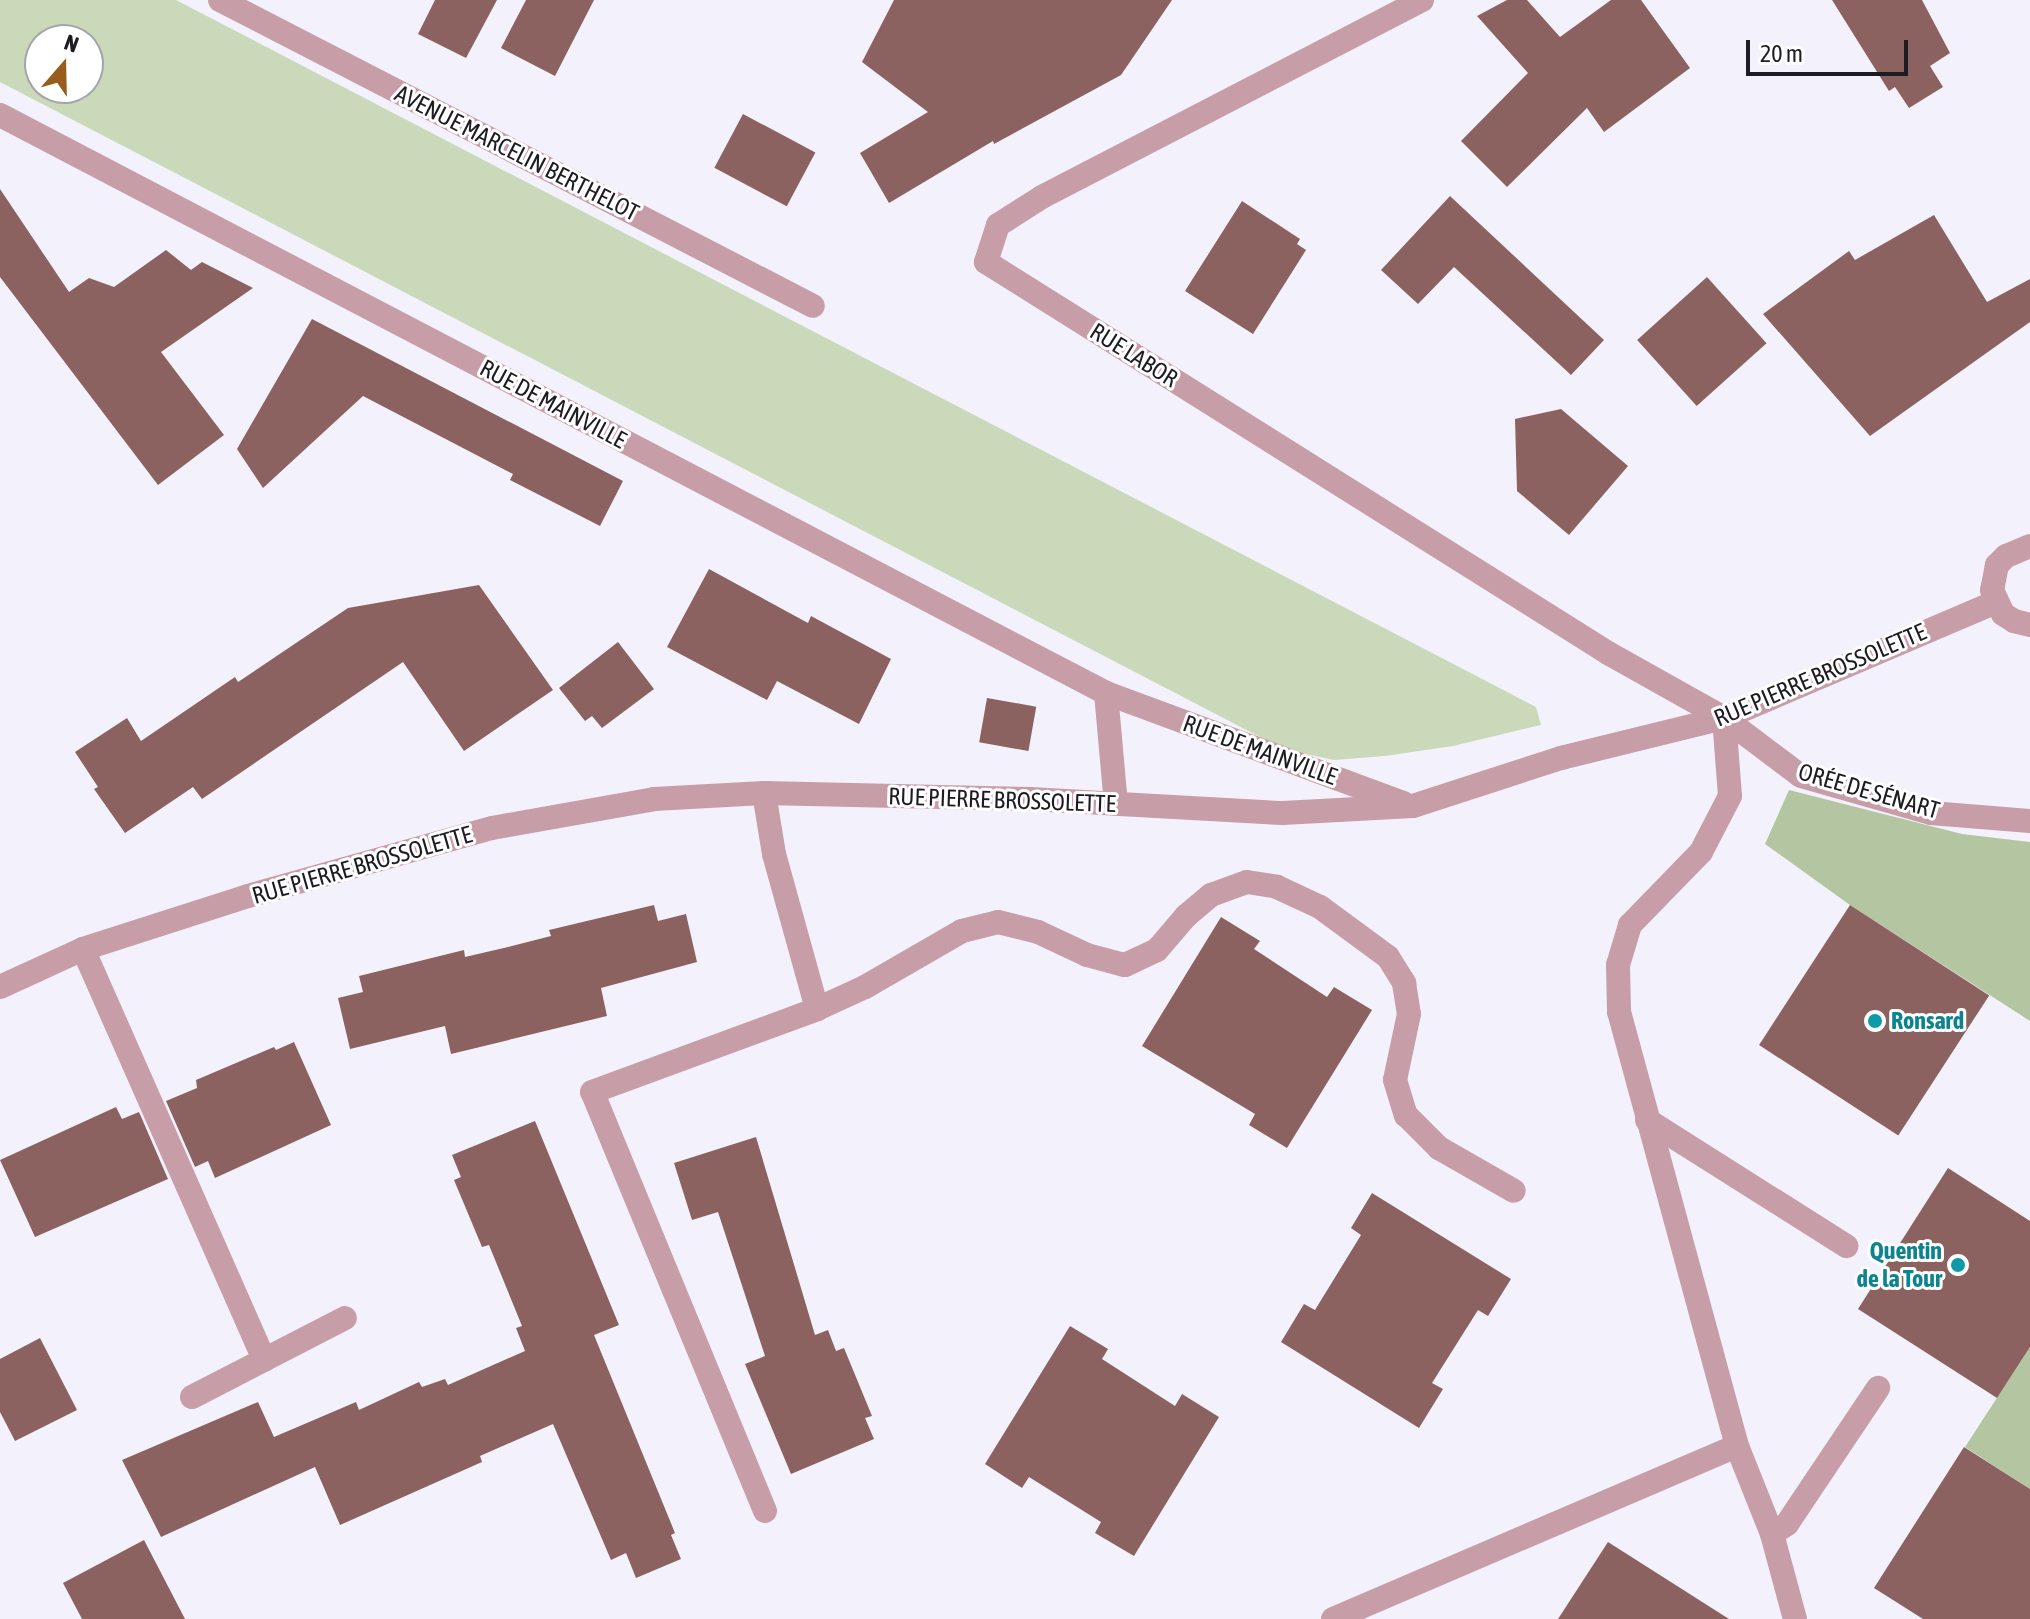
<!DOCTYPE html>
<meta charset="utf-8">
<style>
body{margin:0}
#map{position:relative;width:2030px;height:1619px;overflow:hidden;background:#f3f2fc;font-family:"Asap Condensed",sans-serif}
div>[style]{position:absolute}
.green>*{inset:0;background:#c9d9ba}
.forest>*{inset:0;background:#b3c5a1}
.building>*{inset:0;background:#8b6260;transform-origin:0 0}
.minor>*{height:24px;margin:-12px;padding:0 12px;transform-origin:12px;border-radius:12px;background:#c79da7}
.dots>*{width:22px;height:22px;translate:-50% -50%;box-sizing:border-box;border:4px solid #fff;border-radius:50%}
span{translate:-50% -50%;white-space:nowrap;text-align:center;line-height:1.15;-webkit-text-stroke:6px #fff;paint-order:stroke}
.street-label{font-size:24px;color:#1d1c22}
.culture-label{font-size:24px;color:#0d838f;font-weight:700}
.left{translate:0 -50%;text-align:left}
.right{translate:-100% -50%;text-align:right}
.north{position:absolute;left:24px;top:24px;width:80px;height:80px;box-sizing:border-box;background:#fff;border:2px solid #a5a4a7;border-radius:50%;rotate:20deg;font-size:22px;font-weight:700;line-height:32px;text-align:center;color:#1d1c22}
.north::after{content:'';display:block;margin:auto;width:28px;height:36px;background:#985c1d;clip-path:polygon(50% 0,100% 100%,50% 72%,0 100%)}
.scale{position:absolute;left:1746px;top:40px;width:162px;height:36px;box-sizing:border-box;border:4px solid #1d1c22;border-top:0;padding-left:10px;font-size:24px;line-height:28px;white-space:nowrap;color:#1d1c22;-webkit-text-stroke:6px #fff;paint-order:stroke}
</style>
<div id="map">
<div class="green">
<i style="clip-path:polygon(evenodd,0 0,176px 0,1536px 707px,1541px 725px,1453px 746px,1385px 756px,1334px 760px,1283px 749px,0 82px,0 0,40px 40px,88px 40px,88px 88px,40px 88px,40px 40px)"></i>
</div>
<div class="forest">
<i style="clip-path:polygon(1789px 790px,1962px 834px,2030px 842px,2030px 1021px,1850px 905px,1765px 844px)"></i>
<i style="clip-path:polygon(2030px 1347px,2030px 1489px,1965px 1447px)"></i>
</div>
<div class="building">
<i style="clip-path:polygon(435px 0,497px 0,466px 58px,418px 34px)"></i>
<i style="clip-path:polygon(526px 0,594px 0,555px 76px,501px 48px)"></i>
<i style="clip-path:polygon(894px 0,1172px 0,1121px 75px,994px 144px,993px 141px,889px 203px,860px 153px,928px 112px,862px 62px)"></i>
<i style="clip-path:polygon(1507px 0,1527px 0,1560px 37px,1611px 0,1641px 0,1690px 68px,1604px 132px,1587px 108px,1507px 187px,1461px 141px,1528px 73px,1477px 16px)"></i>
<i style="clip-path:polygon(1832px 0,1922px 0,1950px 53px,1930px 66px,1943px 87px,1909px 108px,1895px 87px,1889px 91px)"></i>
<i style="left:743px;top:114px;width:82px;height:61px;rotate:28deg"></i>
<i style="clip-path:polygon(0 189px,69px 292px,89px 278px,114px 287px,166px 250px,191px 270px,202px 262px,253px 288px,161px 352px,224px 435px,158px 485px,0 277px)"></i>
<i style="clip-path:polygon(1450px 196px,1604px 340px,1571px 375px,1454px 267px,1418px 304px,1381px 270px)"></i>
<i style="clip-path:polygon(1242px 201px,1300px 239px,1297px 244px,1306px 250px,1253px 334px,1185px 291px)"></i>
<i style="clip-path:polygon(1934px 215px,1987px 302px,2030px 279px,2030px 322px,1870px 436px,1763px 314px,1849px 251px,1855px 260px)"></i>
<i style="left:1707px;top:277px;width:89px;height:94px;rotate:48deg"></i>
<i style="clip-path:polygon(312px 319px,623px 481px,600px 526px,510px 480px,513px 474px,363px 396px,263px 488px,237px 449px)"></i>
<i style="clip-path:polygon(1561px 409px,1628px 466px,1569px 535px,1517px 491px,1515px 419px)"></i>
<i style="clip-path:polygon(709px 569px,808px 623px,811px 616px,891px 659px,859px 724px,777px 681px,767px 700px,667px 647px)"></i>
<i style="clip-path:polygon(479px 585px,553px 690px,464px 751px,403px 662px,202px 799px,193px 787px,125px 833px,94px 789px,98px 787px,75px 752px,127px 718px,141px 741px,235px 677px,238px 682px,348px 608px)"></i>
<i style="clip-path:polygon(618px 642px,654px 689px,602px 728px,592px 716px,585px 721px,559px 688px)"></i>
<i style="left:987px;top:698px;width:50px;height:45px;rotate:10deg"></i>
<i style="clip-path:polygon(654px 905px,658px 921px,686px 914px,697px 962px,601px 988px,607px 1016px,451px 1054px,445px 1026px,350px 1049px,338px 998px,363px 992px,359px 976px,464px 950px,465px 957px,508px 947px,551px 936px,549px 930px)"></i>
<i style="left:1850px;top:905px;width:166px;height:167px;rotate:33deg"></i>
<i style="clip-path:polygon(1221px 917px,1260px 941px,1254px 949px,1327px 997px,1334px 987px,1372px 1010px,1287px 1148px,1249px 1125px,1255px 1114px,1142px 1046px)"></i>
<i style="clip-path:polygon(294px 1042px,331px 1125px,215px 1178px,208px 1161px,195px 1167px,166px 1101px,197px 1088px,196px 1080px,274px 1047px,276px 1050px)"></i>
<i style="clip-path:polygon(116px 1107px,122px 1119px,139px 1112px,168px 1179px,35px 1237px,0 1160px)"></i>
<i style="clip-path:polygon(535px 1121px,619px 1325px,594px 1335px,675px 1533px,671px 1535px,681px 1559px,636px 1578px,626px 1553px,611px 1560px,553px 1424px,480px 1456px,482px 1462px,340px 1525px,315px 1467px,161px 1537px,122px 1460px,258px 1402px,274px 1437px,356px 1402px,359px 1410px,419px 1382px,422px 1387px,445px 1379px,448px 1385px,525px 1351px,516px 1328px,522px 1326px,489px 1245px,482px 1247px,454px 1180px,461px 1177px,452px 1155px)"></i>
<i style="clip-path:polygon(756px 1137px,815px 1335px,828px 1330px,836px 1351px,844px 1348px,872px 1416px,865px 1418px,874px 1439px,791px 1474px,745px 1364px,765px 1356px,718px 1212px,692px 1220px,674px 1163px)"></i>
<i style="clip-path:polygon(1948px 1168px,2030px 1221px,2030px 1347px,1997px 1398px,1858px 1309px)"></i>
<i style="clip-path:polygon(1372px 1193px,1511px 1279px,1488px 1316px,1478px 1310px,1432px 1383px,1443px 1389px,1419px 1428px,1281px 1342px,1304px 1304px,1315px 1310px,1361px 1235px,1351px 1228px)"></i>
<i style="clip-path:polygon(1070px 1326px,1108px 1349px,1102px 1359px,1175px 1406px,1182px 1394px,1219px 1417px,1134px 1556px,1095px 1533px,1101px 1522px,1029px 1477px,1022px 1488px,985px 1464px)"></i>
<i style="clip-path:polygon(40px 1338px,77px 1410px,15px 1441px,0 1412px,0 1359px)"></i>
<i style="clip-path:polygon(1964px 1447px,2030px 1489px,2030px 1619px,1923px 1619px,1874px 1588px)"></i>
<i style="clip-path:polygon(144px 1540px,185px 1619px,82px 1619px,63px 1583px)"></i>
<i style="clip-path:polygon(1608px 1542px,1729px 1619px,1558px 1619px)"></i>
</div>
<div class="minor">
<i style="left:220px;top:0;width:667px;rotate:27.29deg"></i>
<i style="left:1422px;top:0;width:428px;rotate:152.6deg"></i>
<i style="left:1042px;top:197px;width:52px;rotate:147.5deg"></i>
<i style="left:998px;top:225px;width:39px;rotate:108deg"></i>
<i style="left:986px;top:262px;width:735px;rotate:32.15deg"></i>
<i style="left:1608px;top:653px;width:133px;rotate:29.3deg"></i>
<i style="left:1724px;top:718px;width:96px;rotate:37deg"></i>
<i style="left:1801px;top:776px;width:135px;rotate:15.9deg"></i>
<i style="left:1931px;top:813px;width:99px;rotate:4.6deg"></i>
<i style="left:0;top:115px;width:1248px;rotate:27.59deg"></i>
<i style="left:1106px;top:693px;width:317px;rotate:20.3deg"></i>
<i style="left:2030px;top:546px;width:26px;rotate:157deg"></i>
<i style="left:2006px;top:556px;width:13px;rotate:135deg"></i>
<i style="left:1997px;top:565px;width:25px;rotate:101deg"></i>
<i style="left:1992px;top:590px;width:26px;rotate:65deg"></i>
<i style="left:2003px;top:614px;width:13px;rotate:32deg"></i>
<i style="left:2014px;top:621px;width:16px;rotate:14deg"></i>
<i style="left:1106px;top:693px;width:111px;rotate:84.9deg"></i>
<i style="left:764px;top:793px;width:62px;rotate:80.7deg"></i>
<i style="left:774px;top:854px;width:161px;rotate:74.5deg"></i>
<i style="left:817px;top:1009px;width:53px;rotate:-24.6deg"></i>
<i style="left:865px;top:987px;width:112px;rotate:-30deg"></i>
<i style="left:962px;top:931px;width:37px;rotate:-14deg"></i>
<i style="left:998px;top:922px;width:41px;rotate:14deg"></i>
<i style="left:1038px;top:932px;width:54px;rotate:25.1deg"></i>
<i style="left:1087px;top:955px;width:39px;rotate:15deg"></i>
<i style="left:1125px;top:965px;width:35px;rotate:-25deg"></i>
<i style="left:1157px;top:950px;width:45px;rotate:-49.5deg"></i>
<i style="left:1186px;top:916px;width:33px;rotate:-40deg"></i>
<i style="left:1211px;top:895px;width:38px;rotate:-20deg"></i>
<i style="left:1247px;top:882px;width:30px;rotate:9deg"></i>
<i style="left:1277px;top:887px;width:47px;rotate:24.9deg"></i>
<i style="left:1320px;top:907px;width:84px;rotate:36.3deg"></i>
<i style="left:1388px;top:957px;width:31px;rotate:58deg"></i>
<i style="left:1404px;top:983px;width:31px;rotate:81deg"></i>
<i style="left:1409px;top:1014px;width:67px;rotate:102deg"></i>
<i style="left:1395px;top:1080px;width:37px;rotate:73deg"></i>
<i style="left:1406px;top:1115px;width:47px;rotate:45deg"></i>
<i style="left:1439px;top:1148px;width:86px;rotate:29.8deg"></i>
<i style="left:83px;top:949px;width:449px;rotate:66.2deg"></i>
<i style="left:0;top:987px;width:91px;rotate:-24.6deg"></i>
<i style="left:83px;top:949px;width:173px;rotate:-17.8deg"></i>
<i style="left:248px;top:896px;width:253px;rotate:-15.6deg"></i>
<i style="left:492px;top:828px;width:165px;rotate:-10.1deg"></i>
<i style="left:654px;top:799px;width:110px;rotate:-3.1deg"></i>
<i style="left:764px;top:793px;width:266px;rotate:1.3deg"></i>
<i style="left:1030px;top:799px;width:253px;rotate:3.2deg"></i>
<i style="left:1283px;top:813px;width:130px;rotate:-3.1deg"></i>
<i style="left:1413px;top:806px;width:156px;rotate:-18deg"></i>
<i style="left:1561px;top:758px;width:168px;rotate:-13.8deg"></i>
<i style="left:1724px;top:718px;width:296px;rotate:-23.1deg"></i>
<i style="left:1647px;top:1120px;width:236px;rotate:32.3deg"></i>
<i style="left:192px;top:1397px;width:172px;rotate:-27.3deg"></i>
<i style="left:1737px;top:1446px;width:95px;rotate:68.3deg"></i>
<i style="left:1772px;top:1534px;width:88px;rotate:74.9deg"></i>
<i style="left:765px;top:1511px;width:453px;rotate:-112.4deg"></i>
<i style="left:592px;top:1092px;width:240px;rotate:-20.2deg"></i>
<i style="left:1772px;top:1534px;width:18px;rotate:-34deg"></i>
<i style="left:1787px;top:1524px;width:164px;rotate:-56.2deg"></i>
<i style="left:1333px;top:1619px;width:439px;rotate:-23.2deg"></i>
<i style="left:1737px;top:1446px;width:450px;rotate:-105.2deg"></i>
<i style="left:1619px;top:1012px;width:47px;rotate:-91.2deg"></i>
<i style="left:1618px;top:965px;width:42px;rotate:-73.3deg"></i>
<i style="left:1630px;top:925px;width:102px;rotate:-45.8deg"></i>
<i style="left:1701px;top:852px;width:63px;rotate:-62.6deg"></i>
<i style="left:1730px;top:796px;width:78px;rotate:-94.4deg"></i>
</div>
<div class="dots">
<i style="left:1875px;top:1021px;background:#0f9aa8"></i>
<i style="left:1958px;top:1265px;background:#0f9aa8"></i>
</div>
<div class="street-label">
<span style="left:517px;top:153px;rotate:27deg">AVENUE MARCELIN BERTHELOT</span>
<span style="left:1134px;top:355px;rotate:32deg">RUE LABOR</span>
<span style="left:553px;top:404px;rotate:28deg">RUE DE MAINVILLE</span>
<span style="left:1820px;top:675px;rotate:-23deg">RUE PIERRE BROSSOLETTE</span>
<span style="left:1260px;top:750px;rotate:20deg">RUE DE MAINVILLE</span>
<span style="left:1869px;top:791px;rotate:16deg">ORÉE DE SÉNART</span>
<span style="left:1002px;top:800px;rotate:2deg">RUE PIERRE BROSSOLETTE</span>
<span style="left:362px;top:865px;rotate:-16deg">RUE PIERRE BROSSOLETTE</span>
</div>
<div class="culture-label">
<span class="left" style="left:1891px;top:1021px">Ronsard</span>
<span class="right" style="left:1942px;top:1265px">Quentin<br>de la Tour</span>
</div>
<div class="north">N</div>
<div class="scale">20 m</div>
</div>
